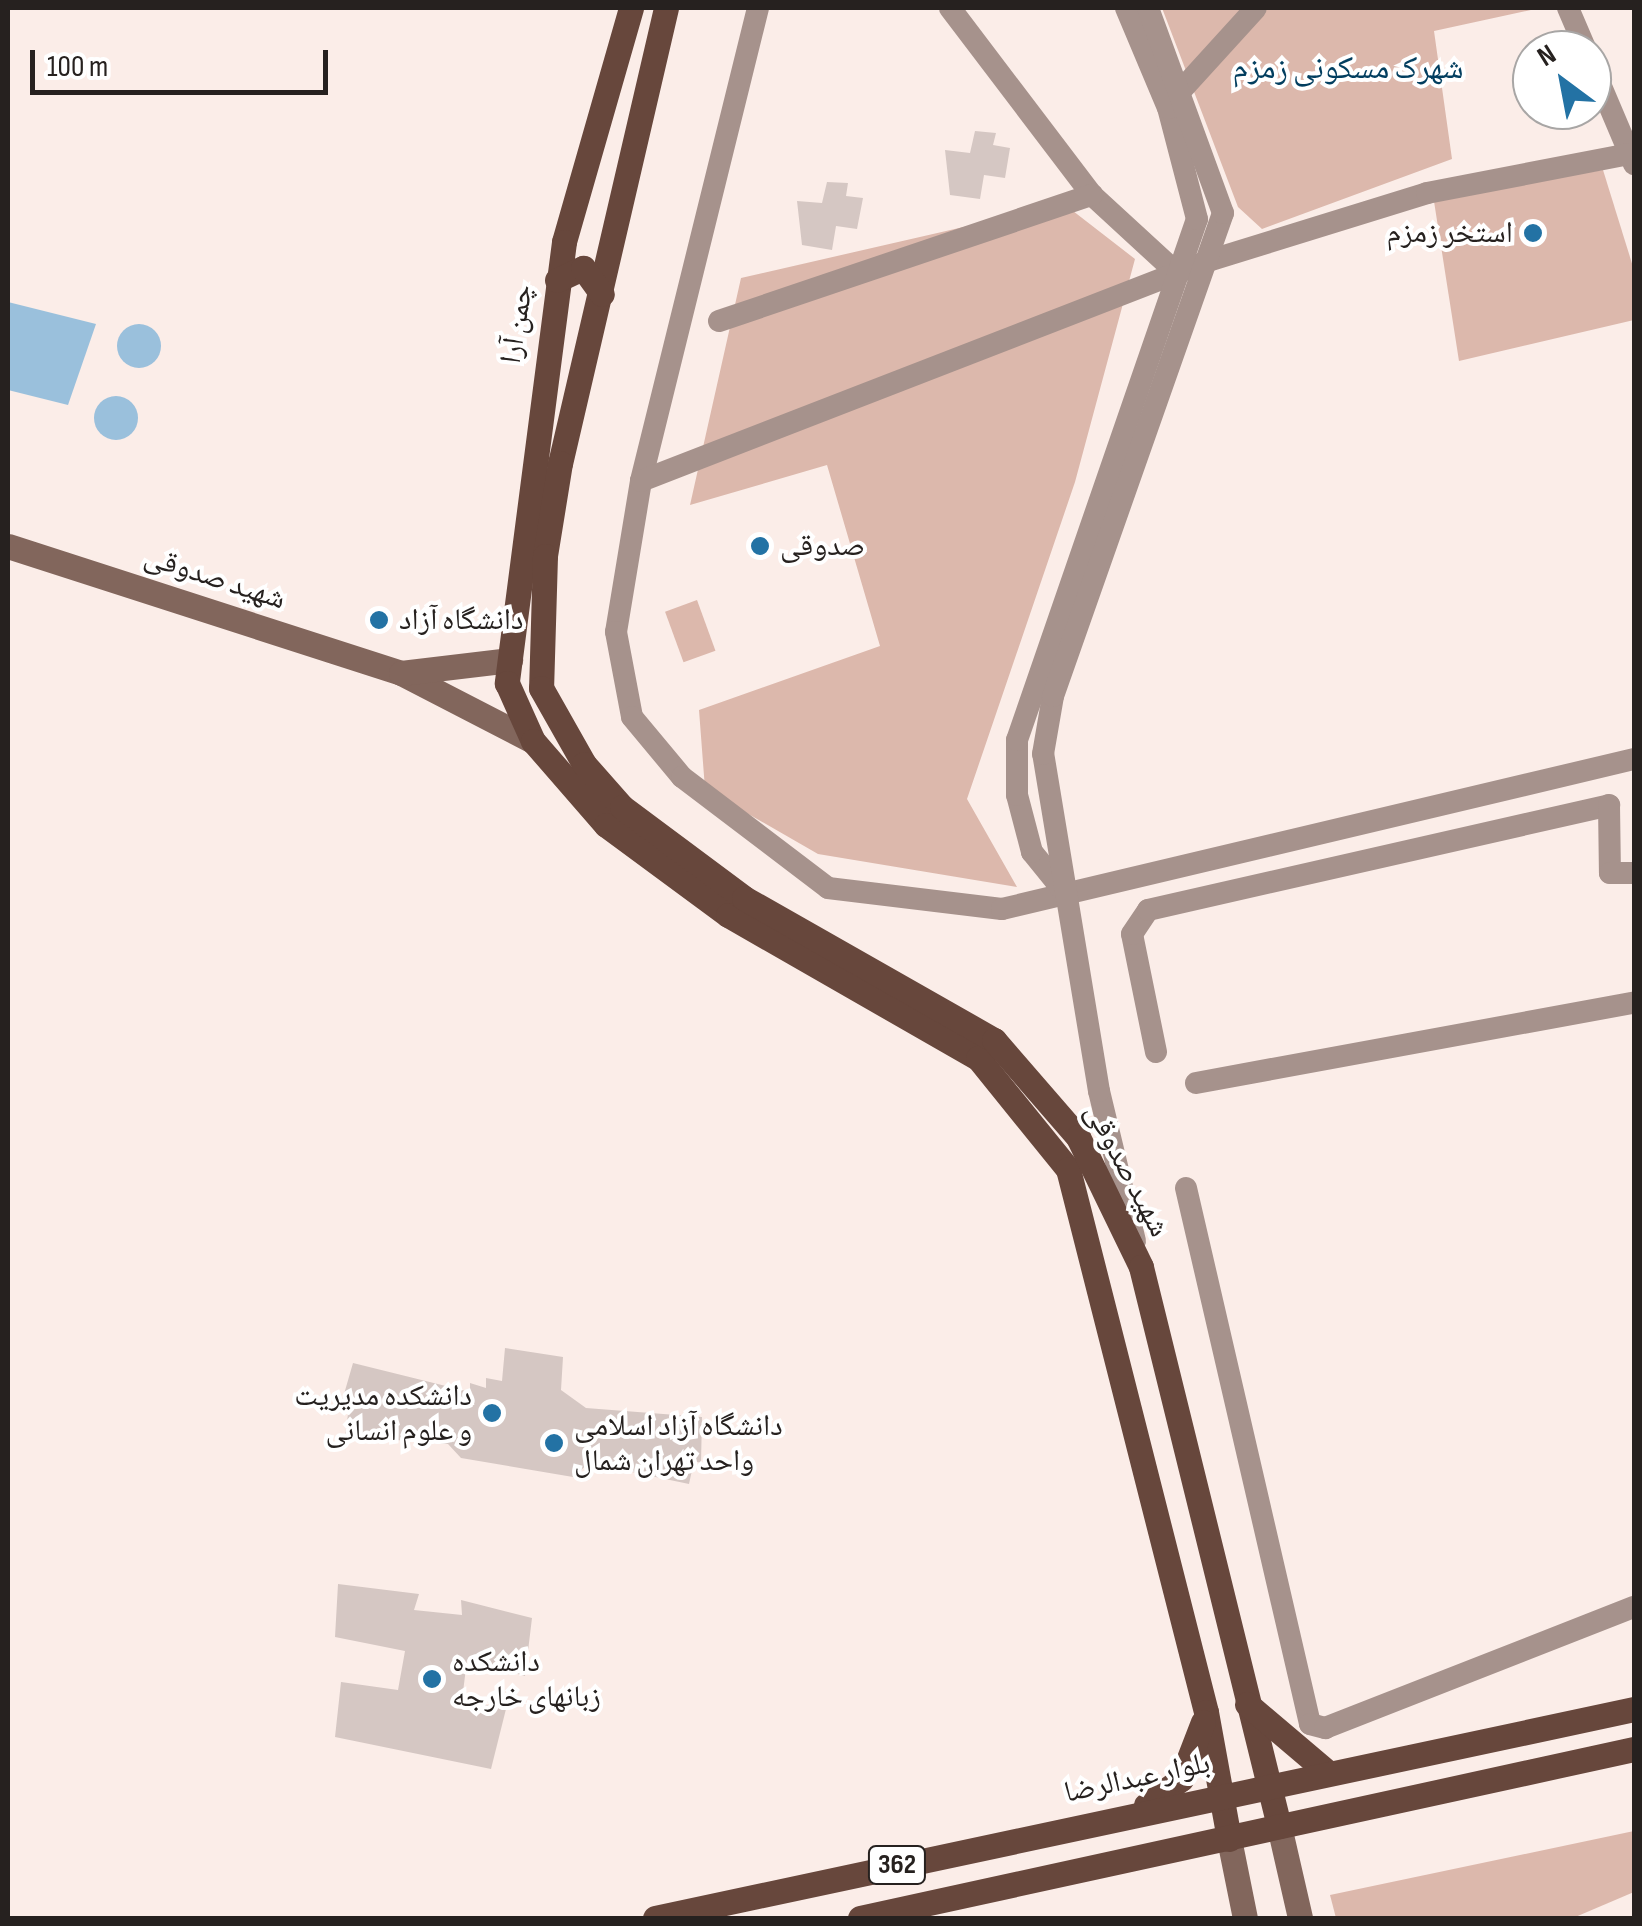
<!DOCTYPE html>
<meta charset="utf-8">
<style>
body{margin:0}
#map{position:relative;width:1642px;height:1926px;overflow:hidden;background:#fbede8;font-family:"Sofia Sans Condensed","Noto Naskh Arabic",sans-serif}
div>[style]{position:absolute}
.green>*{inset:0;background:#dcb8ac;transform-origin:0 0}
.water>*{inset:0;background:#9ac0dc}
.round{border-radius:50%}
.building>*{inset:0;background:#d5c7c3}
.street>*{height:22px;margin:-11px;padding:0 11px;transform-origin:11px;border-radius:11px;background:#a6928c}
.secondary>*{height:25px;margin:-12.5px;padding:0 12.5px;transform-origin:12.5px;border-radius:12.5px;background:#82665c}
.primary>*{height:25px;margin:-12.5px;padding:0 12.5px;transform-origin:12.5px;border-radius:12.5px;background:#67473c}
.dots>*{width:28px;height:28px;translate:-50% -50%;box-sizing:border-box;border:5px solid #fff;border-radius:50%}
span{translate:-50% -50%;white-space:nowrap;text-align:center;line-height:1.15;-webkit-text-stroke:8px #fff;paint-order:stroke}
.shield-label span{padding:2px 8px;background:#fff;border:2px solid;border-radius:8px;-webkit-text-stroke-width:0}
.shield-label{font-size:28px;color:#26211f;font-weight:700}
.poi-label{font-size:30px;color:#26211f}
.right{translate:-100% -50%;text-align:right}
.left{translate:0 -50%;text-align:left}
.street-label{font-size:30px;color:#26211f}
.neighbourhood-label{font-size:32px;color:#023e5f}
.frame{position:absolute;inset:0;border:10px solid #26211f;pointer-events:none}
.north{position:absolute;left:1512px;top:30px;width:100px;height:100px;box-sizing:border-box;background:#fff;border:2px solid #a8a6a5;border-radius:50%;rotate:328deg;font-size:28px;font-weight:700;line-height:40px;text-align:center;color:#26211f}
.north::after{content:'';display:block;margin:auto;width:35px;height:45px;background:#2372a4;clip-path:polygon(50% 0,100% 100%,50% 72%,0 100%)}
.scale{position:absolute;left:30px;top:50px;width:298px;height:45px;box-sizing:border-box;border:5px solid #26211f;border-top:0;padding-left:12px;font-size:30px;line-height:35px;white-space:nowrap;color:#26211f;-webkit-text-stroke:8px #fff;paint-order:stroke}
</style>
<div id="map">
<div class="green">
<i style="clip-path:polygon(1162px 8px,1540px 8px,1434px 31px,1452px 159px,1262px 229px,1238px 207px)"></i>
<i style="clip-path:polygon(1603px 170px,1634px 270px,1634px 320px,1459px 361px,1433px 195px)"></i>
<i style="clip-path:polygon(1064px 204px,1135px 259px,1075px 482px,967px 799px,1017px 887px,818px 854px,705px 789px,699px 710px,880px 646px,827px 465px,690px 505px,741px 278px)"></i>
<i style="left:697px;top:600px;width:54px;height:34px;rotate:70deg"></i>
<i style="clip-path:polygon(1634px 1831px,1634px 1892px,1573px 1918px,1336px 1918px,1330px 1895px)"></i>
</div>
<div class="water">
<i style="clip-path:polygon(8px 302px,96px 324px,68px 405px,8px 390px)"></i>
<i class="round" style="left:117px;top:324px;width:44px;height:44px"></i>
<i class="round" style="left:94px;top:396px;width:44px;height:44px"></i>
</div>
<div class="building">
<i style="clip-path:polygon(975px 131px,996px 133px,993px 145px,1010px 148px,1005px 178px,984px 175px,980px 199px,950px 195px,945px 150px,970px 153px)"></i>
<i style="clip-path:polygon(827px 182px,848px 183px,846px 196px,863px 198px,857px 229px,836px 226px,832px 250px,802px 245px,797px 201px,822px 203px)"></i>
<i style="clip-path:polygon(505px 1348px,563px 1357px,561px 1390px,586px 1408px,702px 1417px,701px 1463px,694px 1461px,689px 1484px,589px 1463px,573px 1477px,461px 1458px,448px 1444px,345px 1436px,349px 1407px,340px 1408px,353px 1363px,470px 1392px,470px 1383px,486px 1388px,486px 1378px,502px 1381px)"></i>
<i style="clip-path:polygon(338px 1584px,419px 1594px,414px 1610px,462px 1615px,461px 1600px,532px 1618px,525px 1676px,467px 1660px,462px 1700px,506px 1709px,491px 1769px,335px 1737px,341px 1682px,398px 1690px,405px 1651px,335px 1637px)"></i>
</div>
<div class="street">
<i style="left:758px;top:8px;width:487px;rotate:103.9deg"></i>
<i style="left:641px;top:481px;width:153px;rotate:99.4deg"></i>
<i style="left:616px;top:632px;width:86px;rotate:79.3deg"></i>
<i style="left:632px;top:717px;width:78px;rotate:50.2deg"></i>
<i style="left:682px;top:777px;width:183px;rotate:37.2deg"></i>
<i style="left:828px;top:888px;width:175px;rotate:6.9deg"></i>
<i style="left:1002px;top:909px;width:650px;rotate:-13.35deg"></i>
<i style="left:950px;top:8px;width:235px;rotate:52.8deg"></i>
<i style="left:1092px;top:195px;width:117px;rotate:42.6deg"></i>
<i style="left:1568px;top:8px;width:46px;rotate:66.8deg"></i>
<i style="left:1592px;top:65px;width:108px;rotate:67deg"></i>
<i style="left:1175px;top:97px;width:120px;rotate:-47.7deg"></i>
<i style="left:719px;top:321px;width:394px;rotate:-18.7deg"></i>
<i style="left:641px;top:481px;width:608px;rotate:-21.21deg"></i>
<i style="left:1208px;top:261px;width:229px;rotate:-17.2deg"></i>
<i style="left:1427px;top:193px;width:206px;rotate:-10.9deg"></i>
<i style="left:1066px;top:894px;width:54px;rotate:-129deg"></i>
<i style="left:1032px;top:852px;width:59px;rotate:-104.7deg"></i>
<i style="left:1017px;top:795px;width:55px;rotate:-90deg"></i>
<i style="left:1017px;top:740px;width:551px;rotate:-70.94deg"></i>
<i style="left:1197px;top:219px;width:115px;rotate:-104.6deg"></i>
<i style="left:1168px;top:108px;width:108px;rotate:-112.8deg"></i>
<i style="left:1156px;top:1052px;width:120px;rotate:-101.5deg"></i>
<i style="left:1132px;top:934px;width:29px;rotate:-56deg"></i>
<i style="left:1148px;top:910px;width:473px;rotate:-12.8deg"></i>
<i style="left:1609px;top:805px;width:68px;rotate:89.2deg"></i>
<i style="left:1610px;top:873px;width:24px"></i>
<i style="left:1196px;top:1083px;width:445px;rotate:-10.4deg"></i>
<i style="left:1186px;top:1188px;width:550px;rotate:76.97deg"></i>
<i style="left:1310px;top:1724px;width:16px;rotate:15deg"></i>
<i style="left:1325px;top:1728px;width:332px;rotate:-21.4deg"></i>
<i style="left:1135px;top:1241px;width:154px;rotate:-103.5deg"></i>
<i style="left:1099px;top:1091px;width:342px;rotate:-99.4deg"></i>
<i style="left:1043px;top:754px;width:59px;rotate:-80.2deg"></i>
<i style="left:1053px;top:696px;width:512px;rotate:-70.61deg"></i>
<i style="left:1223px;top:213px;width:218px;rotate:-110.1deg"></i>
</div>
<div class="secondary">
<i style="left:8px;top:546px;width:413px;rotate:17.9deg"></i>
<i style="left:401px;top:673px;width:148px;rotate:27.3deg"></i>
<i style="left:401px;top:673px;width:110px;rotate:-6.8deg"></i>
<i style="left:1279px;top:1826px;width:94px;rotate:77.1deg"></i>
<i style="left:1229px;top:1839px;width:81px;rotate:78.6deg"></i>
</div>
<div class="primary">
<i style="left:631px;top:8px;width:243px;rotate:106deg"></i>
<i style="left:564px;top:242px;width:445px;rotate:97.4deg"></i>
<i style="left:507px;top:683px;width:64px;rotate:65.9deg"></i>
<i style="left:533px;top:741px;width:111px;rotate:49deg"></i>
<i style="left:606px;top:825px;width:152px;rotate:36.4deg"></i>
<i style="left:728px;top:915px;width:288px;rotate:29.8deg"></i>
<i style="left:978px;top:1058px;width:143px;rotate:51deg"></i>
<i style="left:1068px;top:1169px;width:560px;rotate:75.74deg"></i>
<i style="left:1206px;top:1712px;width:129px;rotate:79.7deg"></i>
<i style="left:666px;top:8px;width:467px;rotate:103.1deg"></i>
<i style="left:560px;top:463px;width:94px;rotate:99.2deg"></i>
<i style="left:545px;top:556px;width:132px;rotate:91.7deg"></i>
<i style="left:541px;top:688px;width:87px;rotate:60.5deg"></i>
<i style="left:584px;top:764px;width:57px;rotate:48.5deg"></i>
<i style="left:622px;top:807px;width:152px;rotate:36.7deg"></i>
<i style="left:744px;top:898px;width:288px;rotate:29.6deg"></i>
<i style="left:994px;top:1040px;width:128px;rotate:49.1deg"></i>
<i style="left:1078px;top:1137px;width:144px;rotate:64.1deg"></i>
<i style="left:1141px;top:1267px;width:576px;rotate:76.13deg"></i>
<i style="left:557px;top:280px;width:29px;rotate:-25deg"></i>
<i style="left:583px;top:268px;width:32px;rotate:54deg"></i>
<i style="left:1247px;top:1704px;width:104px;rotate:40.3deg"></i>
<i style="left:1146px;top:1805px;width:44px;rotate:-36.6deg"></i>
<i style="left:1181px;top:1779px;width:61px;rotate:-68.9deg"></i>
<i style="left:655px;top:1918px;width:1001px;rotate:-12.05deg"></i>
<i style="left:860px;top:1918px;width:792px;rotate:-12.32deg"></i>
</div>
<div class="dots">
<i style="left:1533px;top:233px;background:#2372a4"></i>
<i style="left:760px;top:546px;background:#2372a4"></i>
<i style="left:379px;top:620px;background:#2372a4"></i>
<i style="left:492px;top:1413px;background:#2372a4"></i>
<i style="left:554px;top:1443px;background:#2372a4"></i>
<i style="left:432px;top:1679px;background:#2372a4"></i>
</div>
<div class="shield-label">
<span style="left:897px;top:1865px">362</span>
</div>
<div class="poi-label">
<span class="right" style="left:1513px;top:233px">استخر زمزم</span>
<span class="left" style="left:780px;top:546px">صدوقی</span>
<span class="left" style="left:399px;top:620px">دانشگاه آزاد</span>
<span class="right" style="left:472px;top:1413px">دانشکده مدیریت<br>و علوم انسانی</span>
<span class="left" style="left:574px;top:1443px">دانشگاه آزاد اسلامی<br>واحد تهران شمال</span>
<span class="left" style="left:452px;top:1679px">دانشکده<br>زبانهای خارجه</span>
</div>
<div class="street-label">
<span style="left:517px;top:324px;rotate:-81deg">چمن آرا</span>
<span style="left:215px;top:578px;rotate:18deg">شهید صدوقی</span>
<span style="left:1127px;top:1170px;rotate:62deg">شهید صدوقی</span>
<span style="left:1137px;top:1778px;rotate:-12deg">بلوار عبدالرضا</span>
</div>
<div class="neighbourhood-label">
<span style="left:1348px;top:69px">شهرک مسکونی زمزم</span>
</div>
<div class="frame"></div>
<div class="north">N</div>
<div class="scale">100 m</div>
</div>
